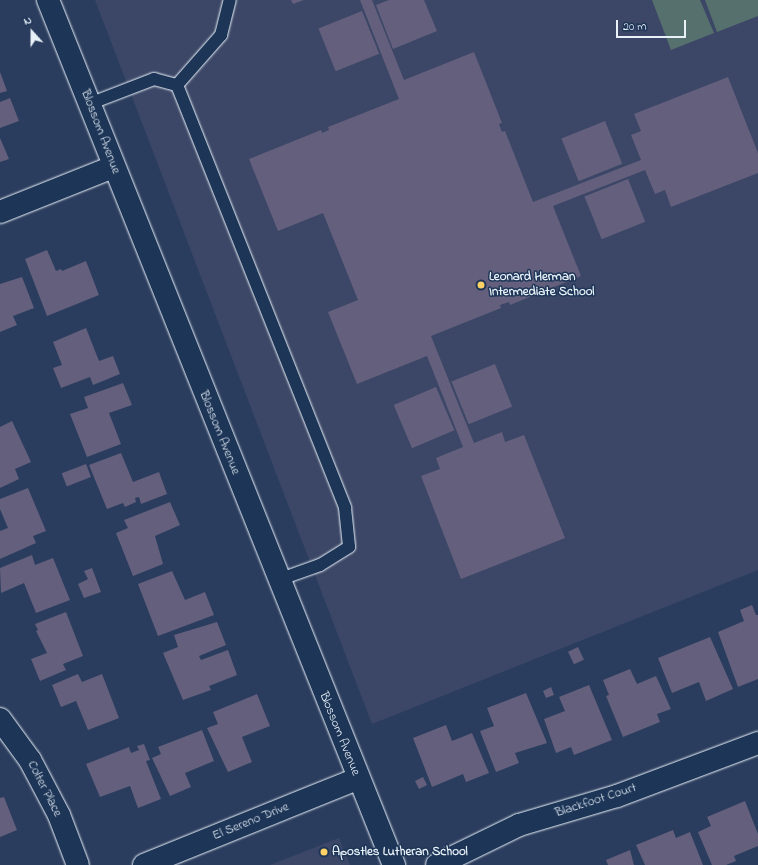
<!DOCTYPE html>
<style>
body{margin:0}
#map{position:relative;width:758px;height:865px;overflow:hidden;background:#2b3d5e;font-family:"Indie Flower",sans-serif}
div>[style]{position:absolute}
.built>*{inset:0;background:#3c4767}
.green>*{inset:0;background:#56706d}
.building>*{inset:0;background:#635f7c;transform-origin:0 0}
.roads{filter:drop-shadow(0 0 1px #e8f1f8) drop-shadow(0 0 1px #e8f1f8)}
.lane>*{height:12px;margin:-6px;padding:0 6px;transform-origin:6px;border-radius:6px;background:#1d3557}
.street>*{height:22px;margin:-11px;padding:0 11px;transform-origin:11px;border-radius:11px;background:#1d3557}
.secondary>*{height:22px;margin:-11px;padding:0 11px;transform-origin:11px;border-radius:11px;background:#1d3557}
.dots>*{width:11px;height:11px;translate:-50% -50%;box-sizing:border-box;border:2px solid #1d3557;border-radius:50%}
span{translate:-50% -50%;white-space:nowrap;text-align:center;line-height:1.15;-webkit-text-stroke:3px #1d3557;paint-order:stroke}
.street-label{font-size:13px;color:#e8f1f8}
.poi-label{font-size:13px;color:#e8f1f8;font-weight:700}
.left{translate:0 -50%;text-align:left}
.north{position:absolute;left:12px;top:12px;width:40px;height:40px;-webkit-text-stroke:3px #1d3557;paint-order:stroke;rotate:339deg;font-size:11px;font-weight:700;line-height:16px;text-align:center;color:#e8f1f8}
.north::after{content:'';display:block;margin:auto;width:14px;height:18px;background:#e8f1f8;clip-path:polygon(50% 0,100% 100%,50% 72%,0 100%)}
.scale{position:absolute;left:616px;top:20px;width:70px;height:18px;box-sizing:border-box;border:2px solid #e8f1f8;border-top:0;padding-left:5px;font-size:12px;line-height:14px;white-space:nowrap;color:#e8f1f8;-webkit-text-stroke:3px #1d3557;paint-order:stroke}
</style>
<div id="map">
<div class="built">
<i style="clip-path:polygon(95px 0,758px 0,758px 570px,372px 724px)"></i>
<i style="clip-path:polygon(339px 838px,350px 865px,270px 865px)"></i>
</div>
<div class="green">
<i style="clip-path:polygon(652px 0,700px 0,714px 33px,671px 50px)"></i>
<i style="clip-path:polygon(705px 0,758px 0,758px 16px,717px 32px)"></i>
</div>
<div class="building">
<i style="clip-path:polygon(291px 0,304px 0,293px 4px)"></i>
<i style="clip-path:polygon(360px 0,372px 0,404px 80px,474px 52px,502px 123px,499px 124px,502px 132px,505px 131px,533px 202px,641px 160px,631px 135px,641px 131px,634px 114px,728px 77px,758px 153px,758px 173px,671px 207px,665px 190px,655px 194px,645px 170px,553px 206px,581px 276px,510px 305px,509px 302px,500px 305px,501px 308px,431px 336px,474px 443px,502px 432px,505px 442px,524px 435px,565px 538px,461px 579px,421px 476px,440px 469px,436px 458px,463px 447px,427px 356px,357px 384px,328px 312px,358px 300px,323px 213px,278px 231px,249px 159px,321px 130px,322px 133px,329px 130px,328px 127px,399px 99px)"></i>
<i style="clip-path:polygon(389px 0,424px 0,437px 31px,393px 49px,376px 5px)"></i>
<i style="left:362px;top:11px;width:46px;height:47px;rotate:68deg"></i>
<i style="clip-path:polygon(0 72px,7px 91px,0 93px)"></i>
<i style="clip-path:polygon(10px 98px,19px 121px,0 128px,0 102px)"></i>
<i style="left:605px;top:121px;width:46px;height:47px;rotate:68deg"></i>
<i style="clip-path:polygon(0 138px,9px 159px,0 162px)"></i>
<i style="left:628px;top:179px;width:46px;height:47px;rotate:68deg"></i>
<i style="clip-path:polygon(47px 250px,56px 271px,61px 269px,62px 271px,86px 261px,99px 295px,47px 316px,25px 259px)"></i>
<i style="clip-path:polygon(22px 277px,34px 308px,13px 316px,17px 325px,0 332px,0 284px)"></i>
<i style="clip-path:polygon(86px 328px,99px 361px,113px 356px,120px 374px,93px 385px,90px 377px,61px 388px,53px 368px,62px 365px,53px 342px)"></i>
<i style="left:495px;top:364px;width:46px;height:47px;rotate:68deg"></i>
<i style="clip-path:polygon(123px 383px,132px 405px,109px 413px,121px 444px,87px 457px,70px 414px,88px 408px,84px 397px)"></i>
<i style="left:436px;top:387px;width:47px;height:46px;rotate:67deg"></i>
<i style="clip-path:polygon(12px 421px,31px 462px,15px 469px,19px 479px,0 488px,0 427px)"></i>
<i style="clip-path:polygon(121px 453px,133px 482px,159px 472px,167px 494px,141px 504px,139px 497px,135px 498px,136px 502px,125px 507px,123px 503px,107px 509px,89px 465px)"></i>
<i style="left:86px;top:464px;width:14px;height:26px;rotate:69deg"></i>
<i style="clip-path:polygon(28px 488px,46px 531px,33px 536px,36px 543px,0 559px,0 531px,8px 528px,0 509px,0 499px)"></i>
<i style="clip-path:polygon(170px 502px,180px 525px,155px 536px,163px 564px,133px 576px,116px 533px,128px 528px,124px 520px)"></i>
<i style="clip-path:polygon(32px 555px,35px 565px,53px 558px,70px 600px,36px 613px,24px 583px,1px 593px,0 568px)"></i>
<i style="clip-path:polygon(92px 568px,101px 592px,84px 598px,78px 584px,88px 579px,84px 571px)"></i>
<i style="clip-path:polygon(172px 571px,185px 600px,205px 592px,214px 615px,158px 636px,138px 584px)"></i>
<i style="clip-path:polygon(752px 605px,756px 615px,758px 615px,758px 679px,738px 687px,718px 632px,744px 621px,740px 610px)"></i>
<i style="clip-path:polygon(66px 612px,83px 656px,63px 664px,66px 670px,40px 681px,31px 659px,47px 653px,36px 631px,38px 630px,35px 624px)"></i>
<i style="clip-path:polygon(217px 622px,226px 645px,199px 656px,201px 660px,228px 650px,237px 675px,209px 686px,211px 690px,183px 700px,163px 653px,178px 647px,174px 635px)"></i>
<i style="clip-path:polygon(710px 637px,733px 689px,706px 701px,699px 682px,672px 693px,658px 658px)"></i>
<i style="left:578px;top:647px;width:14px;height:11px;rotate:65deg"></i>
<i style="clip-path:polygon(630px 669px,637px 684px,656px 676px,671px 709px,657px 714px,660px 722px,623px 737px,606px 696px,609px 695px,603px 680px)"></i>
<i style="clip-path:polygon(78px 674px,82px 682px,102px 674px,119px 718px,88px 730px,76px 701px,61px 707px,52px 685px)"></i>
<i style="clip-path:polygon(589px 685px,612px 740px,574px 755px,571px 747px,556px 753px,544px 719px,565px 711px,559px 697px)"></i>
<i style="clip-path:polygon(551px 687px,554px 695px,546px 698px,543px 691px)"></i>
<i style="clip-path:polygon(526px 693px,547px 743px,515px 753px,519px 763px,496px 772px,480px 731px,494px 726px,487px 708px)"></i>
<i style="clip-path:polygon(257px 694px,270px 726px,242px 737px,252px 762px,228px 772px,207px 728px,218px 724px,213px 712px)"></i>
<i style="clip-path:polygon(446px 725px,452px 741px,472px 733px,489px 773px,466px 782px,463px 774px,432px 787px,413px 738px)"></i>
<i style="clip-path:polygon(202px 730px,214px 761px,185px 773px,191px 787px,170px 796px,152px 758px,161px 754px,158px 747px)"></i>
<i style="clip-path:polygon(144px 744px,150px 760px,146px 761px,161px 799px,138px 808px,130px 786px,100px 797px,86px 764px,129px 747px,131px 753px,139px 750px,137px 746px)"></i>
<i style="left:423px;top:777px;width:9px;height:9px;rotate:63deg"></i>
<i style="clip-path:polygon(4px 797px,17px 830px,0 837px,0 798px)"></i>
<i style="clip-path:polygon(745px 801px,758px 834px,758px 846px,734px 856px,736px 861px,726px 865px,712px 865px,698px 832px,711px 826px,707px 817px)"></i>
<i style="clip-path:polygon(673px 830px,676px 838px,690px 832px,703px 865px,645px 865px,636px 845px)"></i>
<i style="clip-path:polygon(630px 850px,634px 865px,608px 865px,606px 860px)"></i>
</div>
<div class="roads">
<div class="lane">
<i style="left:177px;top:85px;width:67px;rotate:-48.7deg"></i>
<i style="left:221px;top:35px;width:36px;rotate:-76deg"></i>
<i style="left:89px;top:104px;width:70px;rotate:-21deg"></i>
<i style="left:154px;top:79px;width:24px;rotate:15deg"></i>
<i style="left:177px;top:85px;width:455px;rotate:68.3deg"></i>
<i style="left:345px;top:508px;width:39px;rotate:84deg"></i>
<i style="left:349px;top:547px;width:34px;rotate:148deg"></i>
<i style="left:320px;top:565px;width:45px;rotate:160.3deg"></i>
</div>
<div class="street">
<i style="left:0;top:212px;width:122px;rotate:-21.7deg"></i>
<i style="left:0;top:719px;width:51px;rotate:53.8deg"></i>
<i style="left:30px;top:760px;width:62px;rotate:62.2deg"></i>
<i style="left:59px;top:815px;width:53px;rotate:69.2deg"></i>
<i style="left:144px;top:865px;width:230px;rotate:-22deg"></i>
<i style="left:437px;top:865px;width:91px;rotate:-26deg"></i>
<i style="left:519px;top:825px;width:102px;rotate:-16.5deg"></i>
<i style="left:617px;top:796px;width:151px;rotate:-20.6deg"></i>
</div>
<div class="secondary">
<i style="left:48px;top:0;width:932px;rotate:68.2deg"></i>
</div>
</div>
<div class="dots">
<i style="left:481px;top:285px;background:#ffd166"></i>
<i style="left:324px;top:852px;background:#ffd166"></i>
</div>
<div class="street-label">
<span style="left:100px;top:132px;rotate:69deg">Blossom Avenue</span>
<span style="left:219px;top:433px;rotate:68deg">Blossom Avenue</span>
<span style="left:339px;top:734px;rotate:68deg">Blossom Avenue</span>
<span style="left:44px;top:789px;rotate:63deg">Colter Place</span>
<span style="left:596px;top:801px;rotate:-18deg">Blackfoot Court</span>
<span style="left:251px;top:822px;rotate:-22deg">El Sereno Drive</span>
</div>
<div class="poi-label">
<span class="left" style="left:489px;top:285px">Leonard Herman<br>Intermediate School</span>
<span class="left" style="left:332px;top:852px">Apostles Lutheran School</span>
</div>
<div class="north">N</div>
<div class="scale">20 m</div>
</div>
